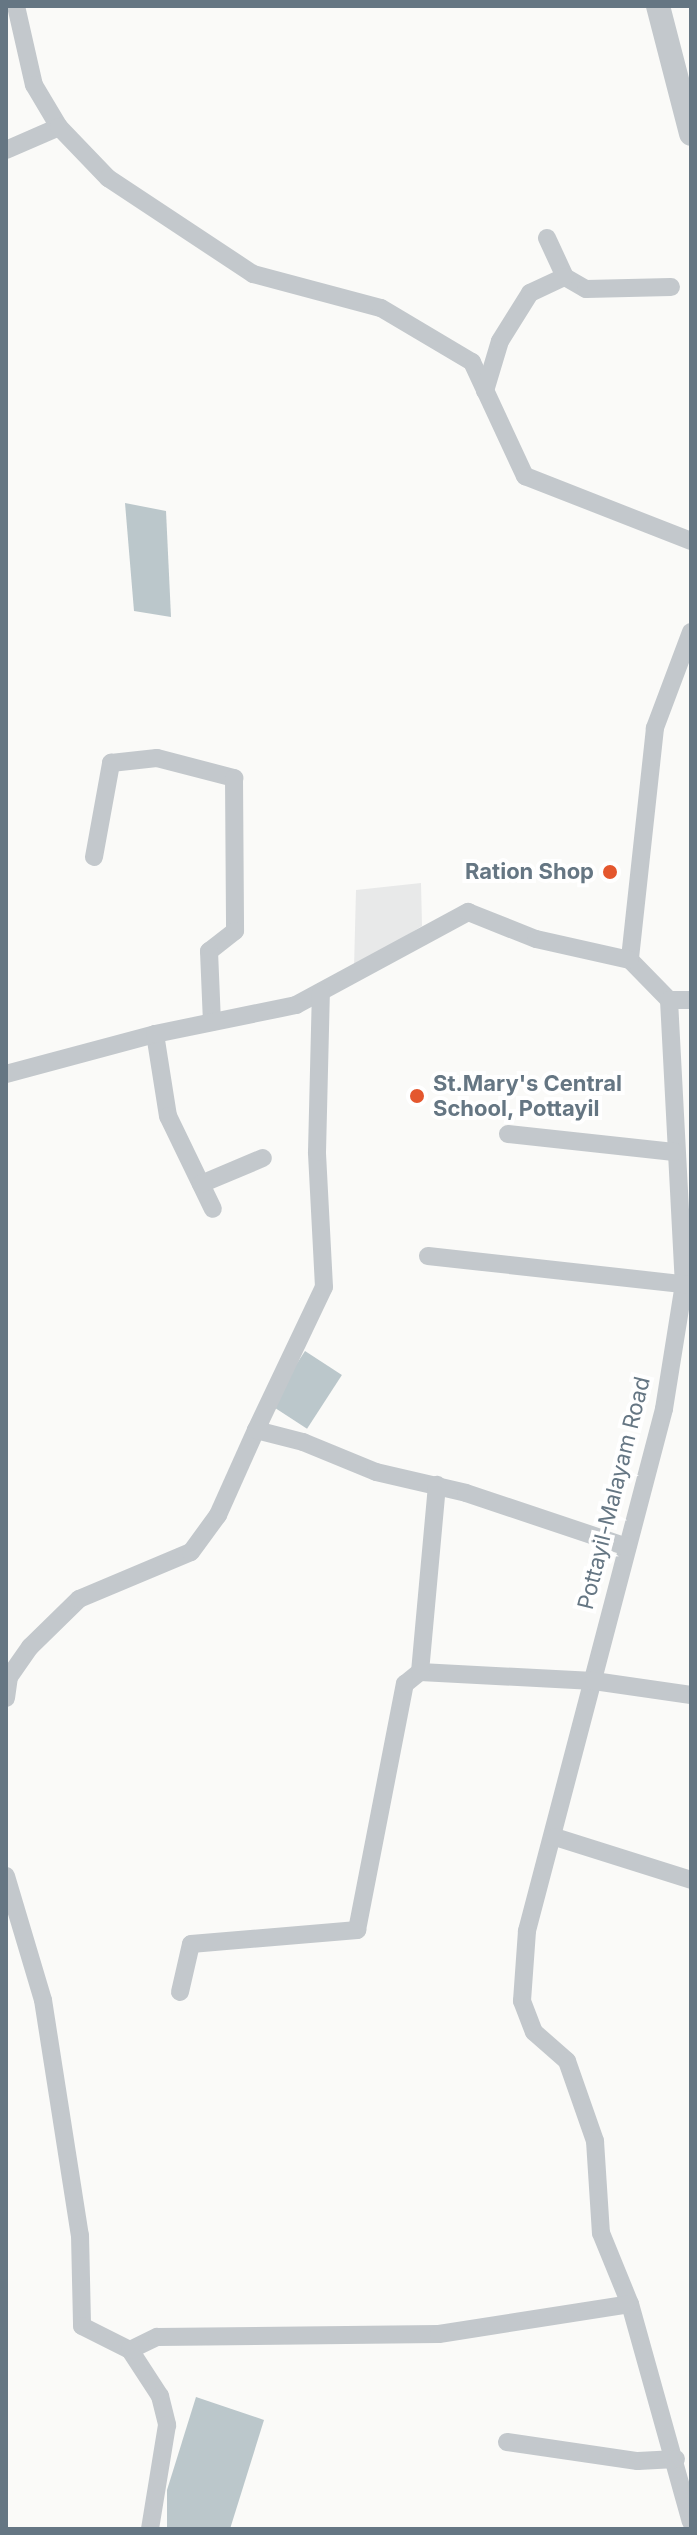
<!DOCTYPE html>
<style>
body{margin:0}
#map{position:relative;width:697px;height:2535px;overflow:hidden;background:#fafaf8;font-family:Inter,sans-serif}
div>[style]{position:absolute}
.built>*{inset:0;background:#e8e9e9}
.water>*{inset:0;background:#bbc7cb;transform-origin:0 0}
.minor>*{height:18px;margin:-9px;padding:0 9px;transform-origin:9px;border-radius:9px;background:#c3c8cc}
.tertiary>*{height:24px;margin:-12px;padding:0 12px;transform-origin:12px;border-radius:12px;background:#c3c8cc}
.dots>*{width:22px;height:22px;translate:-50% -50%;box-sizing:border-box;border:4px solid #fff;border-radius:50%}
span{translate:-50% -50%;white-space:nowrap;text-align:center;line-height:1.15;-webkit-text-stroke:8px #fff;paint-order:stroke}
.poi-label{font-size:22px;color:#657683;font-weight:700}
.right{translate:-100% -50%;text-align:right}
.left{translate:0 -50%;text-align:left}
.street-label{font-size:22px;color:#657683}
.frame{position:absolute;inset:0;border:8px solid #657683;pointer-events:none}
</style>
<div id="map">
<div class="built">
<i style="clip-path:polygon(421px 883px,422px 926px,354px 968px,356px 890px)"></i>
</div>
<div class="water">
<i style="clip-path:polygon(125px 503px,166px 511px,171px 617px,134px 611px)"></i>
<i style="left:305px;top:1351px;width:44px;height:64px;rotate:33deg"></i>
<i style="clip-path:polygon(196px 2397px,264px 2420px,230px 2529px,167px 2529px,167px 2490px)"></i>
</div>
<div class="minor">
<i style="left:16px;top:6px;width:81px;rotate:77.2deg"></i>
<i style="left:34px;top:85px;width:49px;rotate:59.2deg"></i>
<i style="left:6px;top:150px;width:58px;rotate:-23.5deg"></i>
<i style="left:59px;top:127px;width:71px;rotate:46.1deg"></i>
<i style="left:108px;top:178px;width:174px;rotate:33.5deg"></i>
<i style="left:253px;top:274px;width:132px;rotate:14.9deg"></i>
<i style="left:381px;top:308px;width:106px;rotate:30.7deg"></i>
<i style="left:472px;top:362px;width:126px;rotate:65.1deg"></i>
<i style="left:525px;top:476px;width:178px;rotate:21.4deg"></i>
<i style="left:547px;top:238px;width:43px;rotate:65.2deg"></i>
<i style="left:565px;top:277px;width:24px;rotate:30deg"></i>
<i style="left:586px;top:289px;width:85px;rotate:-1.3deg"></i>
<i style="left:485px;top:391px;width:52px;rotate:-73.3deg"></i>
<i style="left:500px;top:341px;width:57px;rotate:-58deg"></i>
<i style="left:530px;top:293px;width:38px;rotate:-25deg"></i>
<i style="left:691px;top:632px;width:103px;rotate:110.6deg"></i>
<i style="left:655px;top:728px;width:233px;rotate:96.2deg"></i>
<i style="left:630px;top:960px;width:56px;rotate:45.7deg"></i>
<i style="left:669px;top:1000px;width:284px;rotate:87deg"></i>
<i style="left:684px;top:1284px;width:127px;rotate:99.1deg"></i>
<i style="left:664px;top:1409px;width:540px;rotate:104.71deg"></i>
<i style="left:527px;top:1931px;width:70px;rotate:94.1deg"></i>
<i style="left:522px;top:2001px;width:33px;rotate:69deg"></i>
<i style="left:534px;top:2032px;width:44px;rotate:41.3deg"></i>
<i style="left:567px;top:2061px;width:85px;rotate:70.7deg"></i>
<i style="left:595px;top:2141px;width:92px;rotate:86.3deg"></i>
<i style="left:601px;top:2233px;width:77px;rotate:67.8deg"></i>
<i style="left:630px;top:2304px;width:226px;rotate:74.4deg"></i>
<i style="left:94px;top:857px;width:96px;rotate:-79.7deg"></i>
<i style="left:111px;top:763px;width:46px;rotate:-6.2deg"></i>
<i style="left:157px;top:758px;width:80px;rotate:14.6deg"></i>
<i style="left:234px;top:778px;width:153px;rotate:89.6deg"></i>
<i style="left:235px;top:931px;width:33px;rotate:142deg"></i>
<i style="left:209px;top:951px;width:71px;rotate:87.6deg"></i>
<i style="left:669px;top:1000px;width:22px"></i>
<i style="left:155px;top:1034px;width:83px;rotate:81deg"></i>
<i style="left:168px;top:1116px;width:103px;rotate:64.2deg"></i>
<i style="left:6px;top:1074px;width:154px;rotate:-15deg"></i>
<i style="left:155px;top:1034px;width:144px;rotate:-11.6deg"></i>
<i style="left:296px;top:1005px;width:196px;rotate:-28.4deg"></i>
<i style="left:468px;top:912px;width:73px;rotate:21.7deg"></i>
<i style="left:536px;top:939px;width:96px;rotate:12.6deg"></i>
<i style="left:508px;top:1134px;width:167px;rotate:6.2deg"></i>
<i style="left:201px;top:1184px;width:67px;rotate:-22.8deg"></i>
<i style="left:428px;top:1256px;width:265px;rotate:6.3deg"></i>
<i style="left:256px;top:1430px;width:158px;rotate:-64.6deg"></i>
<i style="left:324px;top:1287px;width:135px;rotate:-93deg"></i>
<i style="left:317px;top:1152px;width:160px;rotate:-88.6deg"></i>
<i style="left:420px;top:1672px;width:174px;rotate:3deg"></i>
<i style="left:594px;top:1681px;width:98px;rotate:8.2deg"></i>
<i style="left:6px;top:1698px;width:21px;rotate:-82deg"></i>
<i style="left:9px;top:1677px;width:37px;rotate:-55deg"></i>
<i style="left:30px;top:1647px;width:69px;rotate:-44.4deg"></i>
<i style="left:79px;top:1599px;width:121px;rotate:-22.8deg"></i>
<i style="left:191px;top:1552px;width:46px;rotate:-53.9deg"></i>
<i style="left:218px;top:1515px;width:93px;rotate:-65.9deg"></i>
<i style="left:256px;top:1430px;width:49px;rotate:14.3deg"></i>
<i style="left:303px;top:1442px;width:79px;rotate:22.3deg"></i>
<i style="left:376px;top:1472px;width:92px;rotate:13.1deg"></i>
<i style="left:466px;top:1493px;width:170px;rotate:18.5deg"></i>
<i style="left:555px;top:1837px;width:143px;rotate:17.5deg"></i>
<i style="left:6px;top:1876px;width:129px;rotate:73.4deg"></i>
<i style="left:43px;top:2000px;width:238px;rotate:81.1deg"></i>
<i style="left:80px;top:2235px;width:91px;rotate:88.7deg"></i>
<i style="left:82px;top:2326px;width:54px;rotate:26.6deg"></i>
<i style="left:130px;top:2350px;width:55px;rotate:56.9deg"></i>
<i style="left:160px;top:2396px;width:30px;rotate:76deg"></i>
<i style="left:167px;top:2425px;width:105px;rotate:99.3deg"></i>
<i style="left:180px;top:1992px;width:49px;rotate:-77.1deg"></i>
<i style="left:191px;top:1944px;width:167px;rotate:-4.8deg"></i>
<i style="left:357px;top:1930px;width:251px;rotate:-79deg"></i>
<i style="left:405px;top:1684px;width:19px;rotate:-39deg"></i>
<i style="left:420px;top:1672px;width:188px;rotate:-84.8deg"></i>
<i style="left:130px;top:2350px;width:30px;rotate:-26deg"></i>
<i style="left:157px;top:2337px;width:282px;rotate:-0.6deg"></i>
<i style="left:439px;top:2334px;width:193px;rotate:-8.9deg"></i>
<i style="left:507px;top:2442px;width:132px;rotate:8.3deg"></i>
<i style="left:638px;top:2461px;width:38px;rotate:-3deg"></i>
</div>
<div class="tertiary">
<i style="left:658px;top:6px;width:132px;rotate:75.5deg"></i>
</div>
<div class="dots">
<i style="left:610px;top:872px;background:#e4572e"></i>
<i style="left:417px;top:1096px;background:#e4572e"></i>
</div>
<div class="poi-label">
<span class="right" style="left:594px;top:872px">Ration Shop</span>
<span class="left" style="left:433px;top:1096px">St.Mary's Central<br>School, Pottayil</span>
</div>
<div class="street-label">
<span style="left:614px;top:1493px;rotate:-76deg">Pottayil-Malayam Road</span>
</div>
<div class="frame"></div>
</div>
